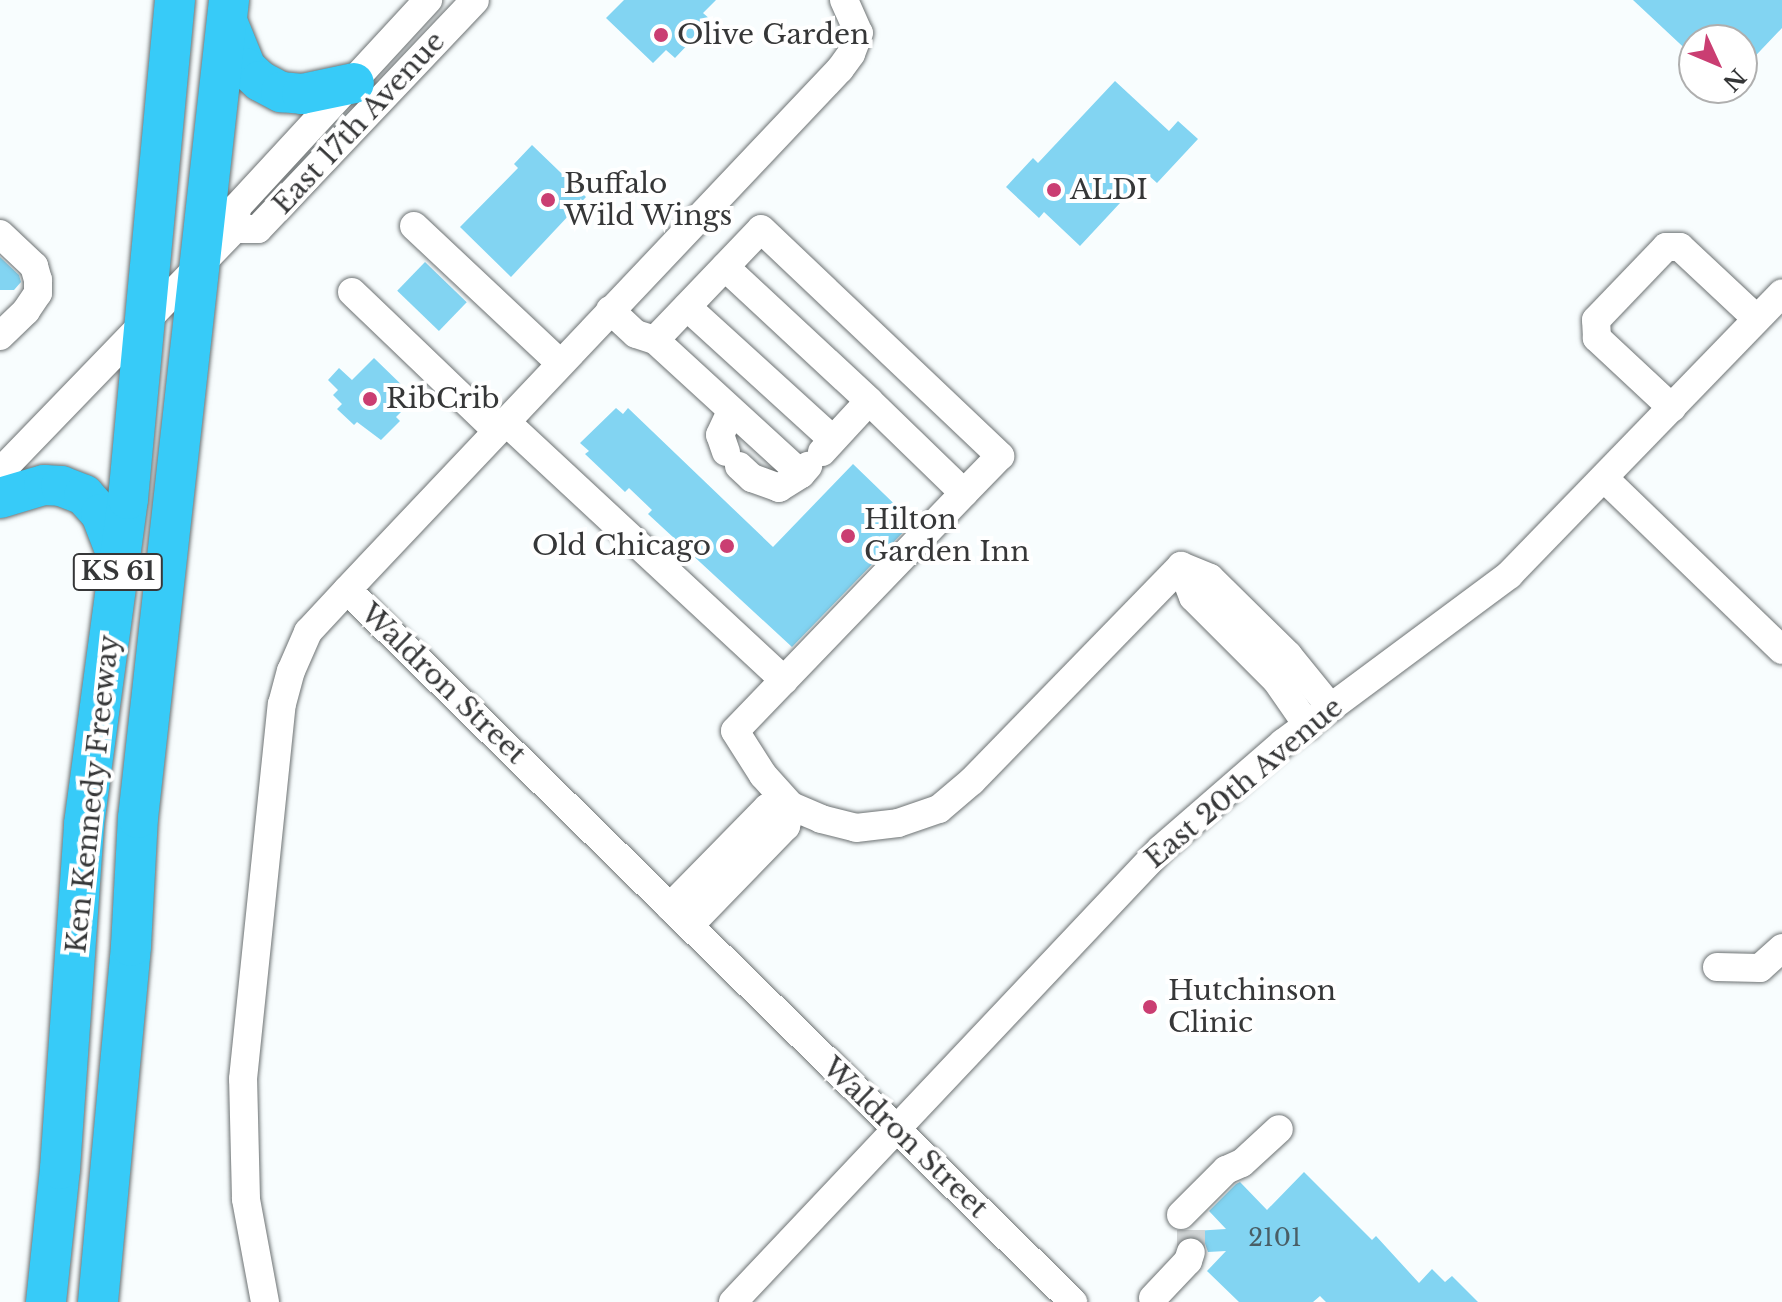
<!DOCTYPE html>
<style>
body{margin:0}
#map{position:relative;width:1782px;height:1302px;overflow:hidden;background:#f8fdfe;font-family:"Libre Baskerville",serif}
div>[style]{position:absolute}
.building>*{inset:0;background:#82d4f2;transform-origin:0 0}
.minor-tunnel>*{height:28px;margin-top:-14px;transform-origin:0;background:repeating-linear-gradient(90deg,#d1d5d6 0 28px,transparent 0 42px)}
.roads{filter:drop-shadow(0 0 2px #6d7273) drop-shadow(0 0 2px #6d7273)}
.minor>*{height:28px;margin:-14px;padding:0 14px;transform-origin:14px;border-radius:14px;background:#fff}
.highway>*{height:40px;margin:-20px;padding:0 20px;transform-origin:20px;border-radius:20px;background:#37cbf8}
.dots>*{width:22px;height:22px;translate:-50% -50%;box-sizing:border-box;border:4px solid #fff;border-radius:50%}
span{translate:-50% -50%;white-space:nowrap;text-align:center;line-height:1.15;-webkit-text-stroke:8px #fff;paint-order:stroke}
.number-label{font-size:24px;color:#495e66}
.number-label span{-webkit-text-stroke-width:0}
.shield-label span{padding:2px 6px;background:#fff;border:2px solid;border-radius:6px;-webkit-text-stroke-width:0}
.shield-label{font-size:26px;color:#363738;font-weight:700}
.poi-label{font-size:28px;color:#363738}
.left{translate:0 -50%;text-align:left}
.right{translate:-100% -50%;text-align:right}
.street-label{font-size:28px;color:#363738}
.north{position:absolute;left:1678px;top:24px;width:80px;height:80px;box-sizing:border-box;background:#fff;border:2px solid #afafaf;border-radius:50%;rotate:134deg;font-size:22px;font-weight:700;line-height:32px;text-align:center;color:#363738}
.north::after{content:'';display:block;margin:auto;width:28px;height:36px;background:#ca3e72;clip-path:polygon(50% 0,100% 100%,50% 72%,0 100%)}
</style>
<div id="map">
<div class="building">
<i style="clip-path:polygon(624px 0,716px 0,703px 13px,711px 20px,675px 58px,666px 50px,653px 63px,606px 18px)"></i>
<i style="clip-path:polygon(1633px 0,1782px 0,1782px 28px,1742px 70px,1742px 40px,1694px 40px,1694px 57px)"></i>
<i style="clip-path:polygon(1115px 81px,1169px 131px,1178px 121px,1198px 139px,1157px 183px,1147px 174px,1080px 246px,1044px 212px,1039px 218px,1006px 187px,1033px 158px,1038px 163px)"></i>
<i style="clip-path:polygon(532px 145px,586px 197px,511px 277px,460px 227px,518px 168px,514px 164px)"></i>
<i style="clip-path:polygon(0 257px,19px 275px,21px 282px,14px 290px,0 290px)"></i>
<i style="left:425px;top:262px;width:58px;height:40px;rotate:44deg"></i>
<i style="clip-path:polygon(374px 358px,409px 392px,399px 403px,404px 409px,396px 417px,400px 421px,381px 440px,357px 422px,354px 425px,337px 409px,342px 404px,333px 395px,338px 390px,328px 380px,339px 368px,352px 380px)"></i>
<i style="clip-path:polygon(616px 408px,623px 414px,628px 408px,773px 547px,853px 464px,913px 522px,792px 647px,648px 514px,652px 510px,629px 488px,625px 492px,585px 454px,589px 451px,580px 443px)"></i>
<i style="clip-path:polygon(1304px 1172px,1372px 1240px,1376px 1236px,1419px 1283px,1432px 1269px,1445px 1282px,1452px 1276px,1478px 1302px,1326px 1302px,1320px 1296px,1313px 1302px,1239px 1302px,1207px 1271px,1226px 1251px,1208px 1252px,1204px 1241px,1196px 1236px,1179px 1240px,1179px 1232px,1226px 1229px,1209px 1211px,1236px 1184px,1240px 1182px,1267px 1210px)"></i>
</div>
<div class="minor-tunnel">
<i style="left:1191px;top:1230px;width:22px;rotate:90deg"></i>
</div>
<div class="roads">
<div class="minor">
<i style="left:844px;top:0;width:36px;rotate:66deg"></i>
<i style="left:859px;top:33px;width:22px;rotate:111deg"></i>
<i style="left:851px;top:54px;width:19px;rotate:126deg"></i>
<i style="left:840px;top:69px;width:717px;rotate:133.42deg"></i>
<i style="left:347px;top:590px;width:1017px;rotate:44.44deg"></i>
<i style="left:414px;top:226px;width:200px;rotate:43.2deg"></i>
<i style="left:235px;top:229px;width:23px"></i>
<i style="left:258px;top:229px;width:315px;rotate:-46.5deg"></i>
<i style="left:0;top:234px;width:47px;rotate:43.3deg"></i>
<i style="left:34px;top:266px;width:15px;rotate:74deg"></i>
<i style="left:38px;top:280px;width:13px;rotate:90deg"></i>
<i style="left:38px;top:293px;width:22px;rotate:124deg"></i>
<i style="left:26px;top:311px;width:36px;rotate:136deg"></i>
<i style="left:725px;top:267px;width:197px;rotate:42.9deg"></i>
<i style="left:352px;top:292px;width:199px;rotate:43.8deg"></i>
<i style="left:687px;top:307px;width:197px;rotate:42.3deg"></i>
<i style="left:610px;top:310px;width:35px;rotate:43deg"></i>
<i style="left:636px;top:334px;width:20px;rotate:18deg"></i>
<i style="left:655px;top:340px;width:198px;rotate:42.5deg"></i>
<i style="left:801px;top:474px;width:11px;rotate:-49deg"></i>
<i style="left:655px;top:340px;width:153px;rotate:-46.3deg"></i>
<i style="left:761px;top:229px;width:330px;rotate:43.5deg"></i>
<i style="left:1000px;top:456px;width:52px;rotate:134.2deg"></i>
<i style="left:1672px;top:408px;width:103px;rotate:-137deg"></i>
<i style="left:1597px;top:338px;width:18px;rotate:-93deg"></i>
<i style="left:1596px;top:320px;width:101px;rotate:-46.2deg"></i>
<i style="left:1666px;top:247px;width:14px"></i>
<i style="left:1680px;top:247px;width:105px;rotate:43.1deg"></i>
<i style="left:505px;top:421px;width:381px;rotate:42.9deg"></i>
<i style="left:726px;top:452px;width:18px;rotate:-109deg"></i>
<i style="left:720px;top:435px;width:26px;rotate:-65deg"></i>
<i style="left:822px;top:452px;width:69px;rotate:-47.3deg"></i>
<i style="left:869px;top:401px;width:132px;rotate:44.1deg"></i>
<i style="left:964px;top:493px;width:330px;rotate:133.9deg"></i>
<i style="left:735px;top:731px;width:52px;rotate:57.5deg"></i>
<i style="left:763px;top:775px;width:42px;rotate:47.9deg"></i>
<i style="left:791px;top:806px;width:33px;rotate:23deg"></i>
<i style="left:821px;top:819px;width:36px;rotate:14deg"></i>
<i style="left:856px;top:828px;width:42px;rotate:-6.8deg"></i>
<i style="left:898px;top:823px;width:43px;rotate:-18.9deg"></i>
<i style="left:939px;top:809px;width:43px;rotate:-40.3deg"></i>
<i style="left:972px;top:781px;width:300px;rotate:-45.8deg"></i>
<i style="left:739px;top:466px;width:18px;rotate:43deg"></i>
<i style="left:752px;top:478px;width:29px;rotate:20deg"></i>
<i style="left:779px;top:488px;width:26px;rotate:-32deg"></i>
<i style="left:0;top:472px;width:338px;rotate:-46deg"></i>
<i style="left:235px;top:229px;width:22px;rotate:-85deg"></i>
<i style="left:237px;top:207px;width:282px;rotate:-47.3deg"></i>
<i style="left:1605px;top:479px;width:246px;rotate:44deg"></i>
<i style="left:1308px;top:726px;width:56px;rotate:-124.8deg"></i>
<i style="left:1276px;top:680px;width:117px;rotate:-135deg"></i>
<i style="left:1193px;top:597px;width:33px;rotate:-111deg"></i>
<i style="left:1181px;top:566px;width:31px;rotate:22deg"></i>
<i style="left:1210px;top:578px;width:110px;rotate:44.6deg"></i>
<i style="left:1288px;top:655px;width:68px;rotate:50.9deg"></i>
<i style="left:670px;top:907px;width:139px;rotate:-45.6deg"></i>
<i style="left:767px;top:808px;width:24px;rotate:-5deg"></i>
<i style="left:791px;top:806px;width:21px;rotate:104deg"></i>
<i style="left:786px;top:826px;width:139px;rotate:134.1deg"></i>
<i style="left:1717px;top:967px;width:43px;rotate:1.3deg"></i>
<i style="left:1760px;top:968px;width:30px;rotate:-42deg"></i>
<i style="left:1181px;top:1215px;width:64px;rotate:-45deg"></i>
<i style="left:1226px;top:1170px;width:17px;rotate:-24deg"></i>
<i style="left:1242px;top:1163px;width:50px;rotate:-42.6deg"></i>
<i style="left:1153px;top:1298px;width:51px;rotate:-46.6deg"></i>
<i style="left:1188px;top:1261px;width:9px;rotate:-72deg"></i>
<i style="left:265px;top:1302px;width:105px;rotate:-100.5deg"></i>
<i style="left:246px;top:1199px;width:120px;rotate:-91.4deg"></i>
<i style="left:243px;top:1079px;width:377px;rotate:-84.1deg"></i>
<i style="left:282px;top:704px;width:34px;rotate:-75deg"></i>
<i style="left:291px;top:671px;width:43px;rotate:-66.4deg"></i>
<i style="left:308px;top:632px;width:57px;rotate:-47.1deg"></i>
<i style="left:733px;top:1302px;width:623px;rotate:-46.63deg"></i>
<i style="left:1161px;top:849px;width:162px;rotate:-41deg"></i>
<i style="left:1283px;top:743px;width:282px;rotate:-36.6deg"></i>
<i style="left:1509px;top:575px;width:392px;rotate:-45.9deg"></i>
</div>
<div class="highway">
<i style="left:227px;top:21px;width:51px;rotate:68deg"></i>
<i style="left:246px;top:68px;width:19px;rotate:43deg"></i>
<i style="left:260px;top:81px;width:24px;rotate:28deg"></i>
<i style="left:281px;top:92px;width:21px;rotate:5deg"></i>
<i style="left:302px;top:94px;width:53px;rotate:-11.9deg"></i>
<i style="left:0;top:498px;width:46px;rotate:-16.5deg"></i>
<i style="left:44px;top:485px;width:17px;rotate:3deg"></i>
<i style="left:61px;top:486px;width:25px;rotate:21deg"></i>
<i style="left:84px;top:495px;width:25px;rotate:48deg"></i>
<i style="left:101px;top:514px;width:50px;rotate:69deg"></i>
<i style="left:46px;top:1302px;width:134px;rotate:-84deg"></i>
<i style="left:60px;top:1169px;width:346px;rotate:-86deg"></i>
<i style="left:84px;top:824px;width:328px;rotate:-82.3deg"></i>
<i style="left:128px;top:499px;width:501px;rotate:-84.62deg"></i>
<i style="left:98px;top:1302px;width:358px;rotate:-84.7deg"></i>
<i style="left:131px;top:946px;width:128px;rotate:-86.9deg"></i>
<i style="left:138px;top:818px;width:823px;rotate:-83.65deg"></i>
</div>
</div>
<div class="dots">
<i style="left:661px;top:35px;background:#ca3e72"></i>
<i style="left:1054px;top:190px;background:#ca3e72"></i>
<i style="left:548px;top:200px;background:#ca3e72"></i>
<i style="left:370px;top:399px;background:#ca3e72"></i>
<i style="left:848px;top:536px;background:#ca3e72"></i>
<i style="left:727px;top:546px;background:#ca3e72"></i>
<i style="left:1150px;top:1007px;background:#ca3e72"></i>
</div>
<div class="number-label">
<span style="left:1275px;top:1238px">2101</span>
</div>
<div class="shield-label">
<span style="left:118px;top:572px">KS 61</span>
</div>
<div class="poi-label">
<span class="left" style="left:677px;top:35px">Olive Garden</span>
<span class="left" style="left:564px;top:200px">Buffalo<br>Wild Wings</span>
<span class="left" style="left:1070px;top:190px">ALDI</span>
<span class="left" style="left:386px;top:399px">RibCrib</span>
<span class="left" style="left:864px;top:536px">Hilton<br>Garden Inn</span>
<span class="right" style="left:711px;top:546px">Old Chicago</span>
<span class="left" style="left:1168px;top:1007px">Hutchinson<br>Clinic</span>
</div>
<div class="street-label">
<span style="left:359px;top:123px;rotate:-47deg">East 17th Avenue</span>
<span style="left:443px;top:684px;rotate:44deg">Waldron Street</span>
<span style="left:1244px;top:783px;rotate:-40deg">East 20th Avenue</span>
<span style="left:93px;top:794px;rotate:-84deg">Ken Kennedy Freeway</span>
<span style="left:905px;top:1138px;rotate:44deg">Waldron Street</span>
</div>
<div class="north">N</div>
</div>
